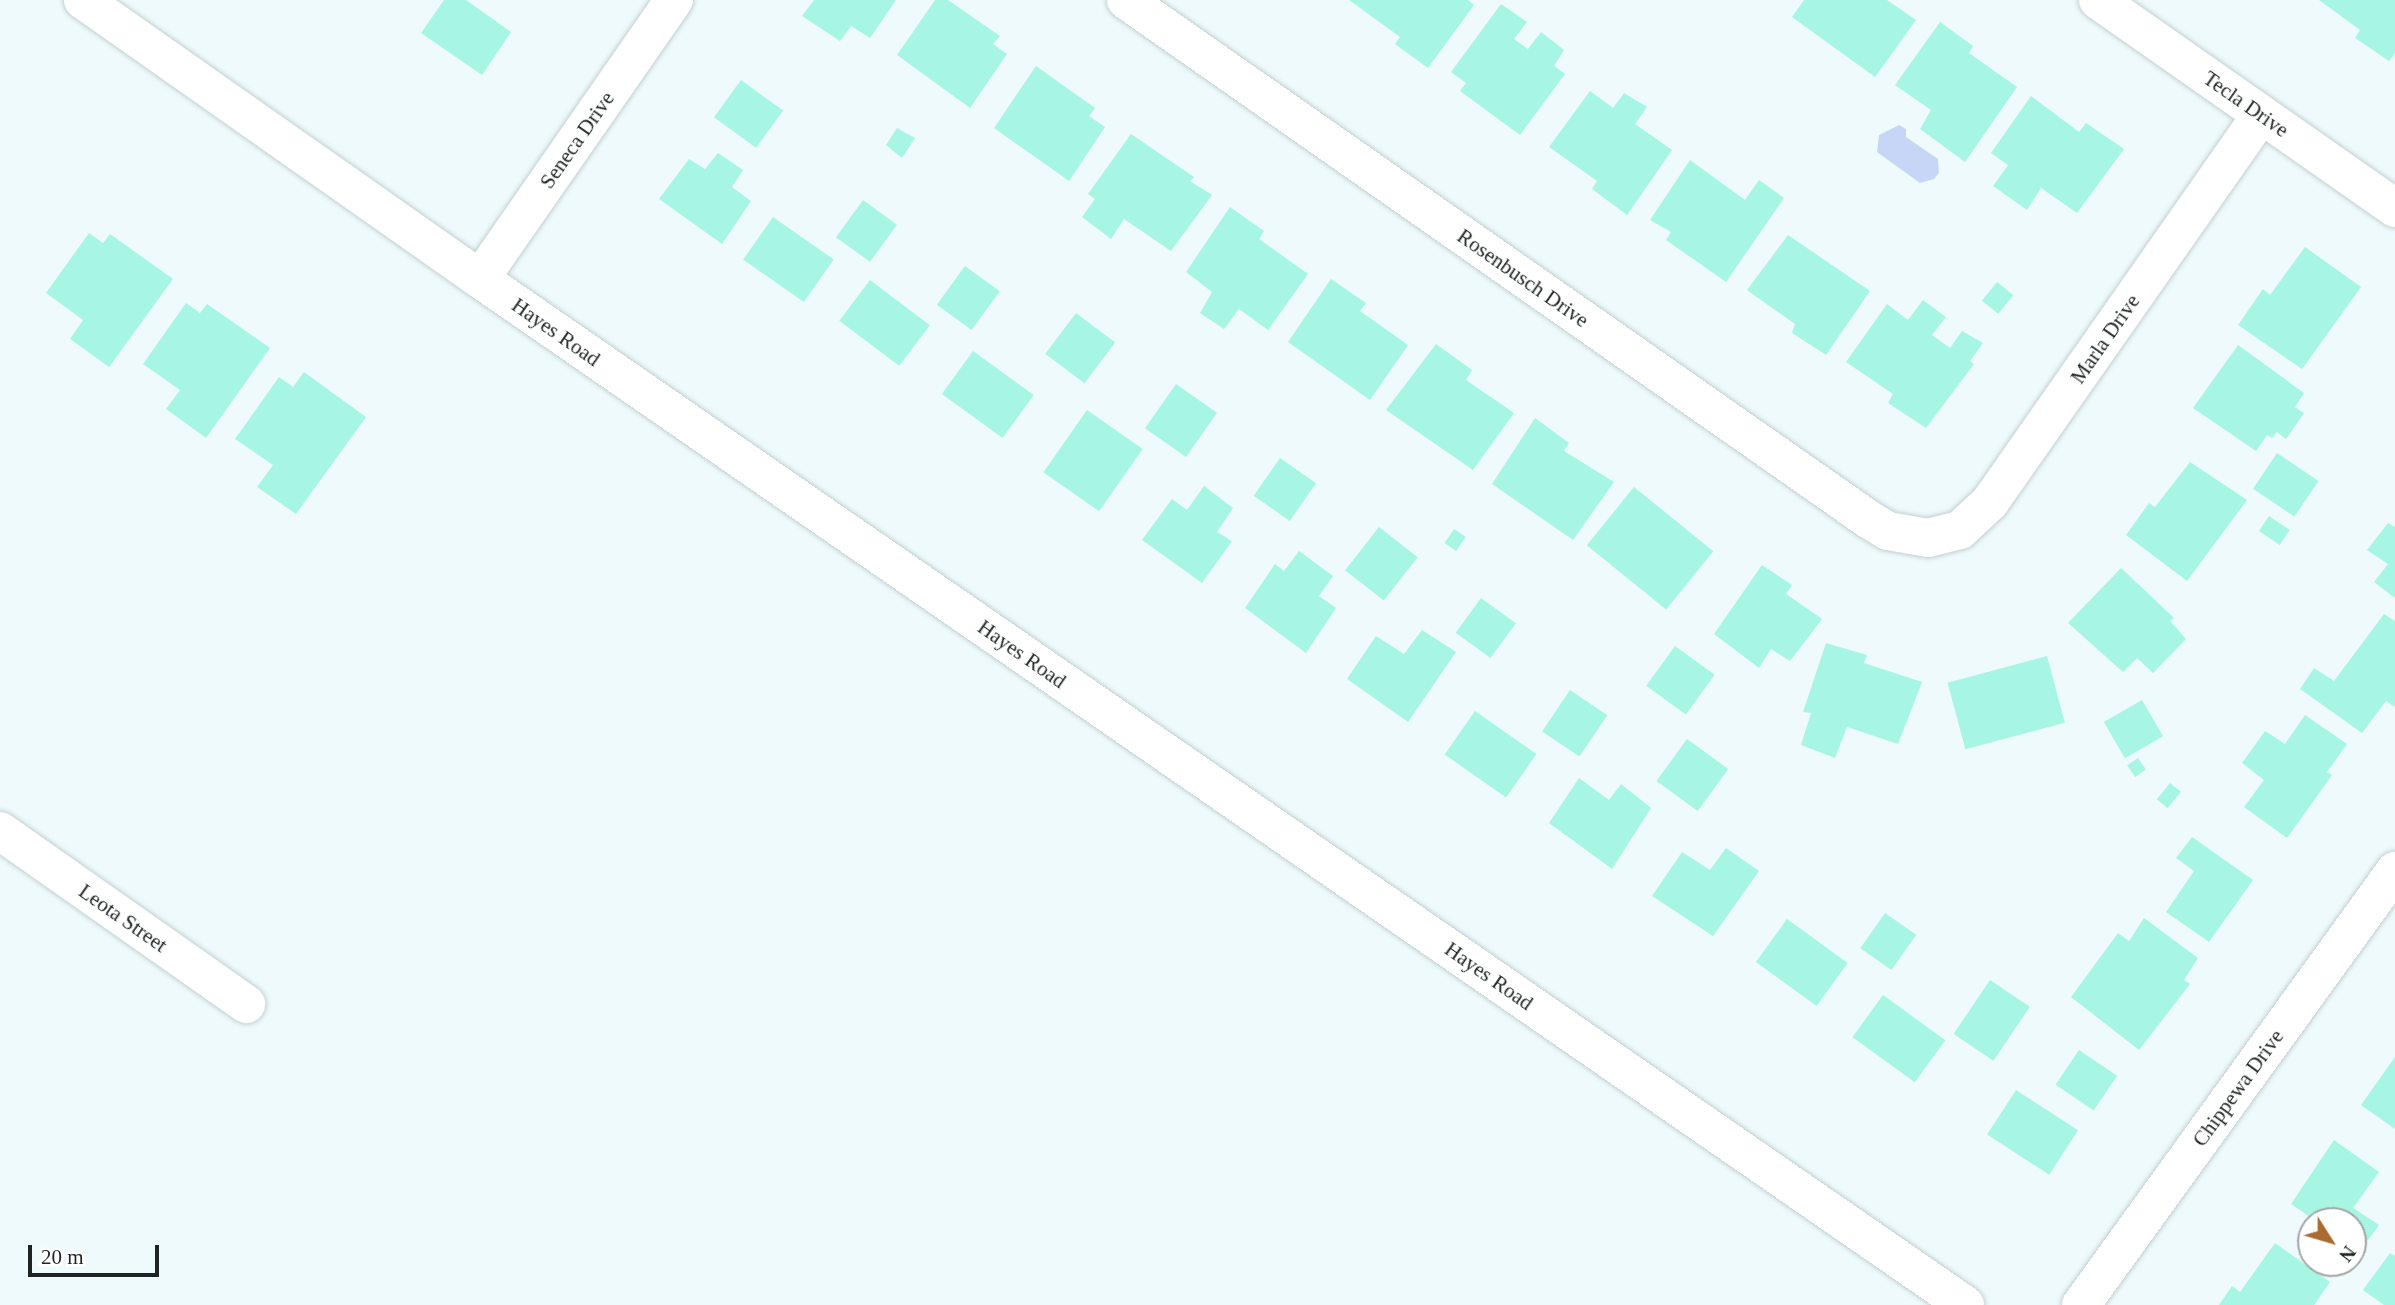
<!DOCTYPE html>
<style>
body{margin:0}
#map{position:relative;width:2395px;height:1305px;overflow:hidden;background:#eefafc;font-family:"Times New Roman",serif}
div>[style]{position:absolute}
.water>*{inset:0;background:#c7d6f7}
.building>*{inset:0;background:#a7f6e3;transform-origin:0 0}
.roads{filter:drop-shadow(0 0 2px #c3d0d1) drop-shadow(0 0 2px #c3d0d1)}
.street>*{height:38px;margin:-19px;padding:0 19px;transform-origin:19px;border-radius:19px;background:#fff}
.secondary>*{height:38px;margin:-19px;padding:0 19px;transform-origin:19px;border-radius:19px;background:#fff}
span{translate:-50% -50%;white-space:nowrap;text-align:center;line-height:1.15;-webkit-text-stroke:5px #fff;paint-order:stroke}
.street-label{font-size:21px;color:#1f2324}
.north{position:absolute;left:2297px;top:1207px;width:70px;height:70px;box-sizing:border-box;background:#fff;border:2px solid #a5a7a7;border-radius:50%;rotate:127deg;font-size:19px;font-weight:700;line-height:28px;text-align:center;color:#1f2324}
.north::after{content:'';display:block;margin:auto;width:24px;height:32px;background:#aa6b31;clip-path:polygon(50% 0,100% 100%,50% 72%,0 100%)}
.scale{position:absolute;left:28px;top:1245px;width:131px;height:32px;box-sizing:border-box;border:4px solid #1f2324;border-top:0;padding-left:9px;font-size:21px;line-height:24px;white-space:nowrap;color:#1f2324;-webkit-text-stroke:5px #fff;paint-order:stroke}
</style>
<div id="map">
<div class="water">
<i style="clip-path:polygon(1899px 125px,1906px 129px,1906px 137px,1938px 159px,1939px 173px,1934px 179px,1920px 183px,1877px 152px,1879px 135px)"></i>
</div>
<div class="building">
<i style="clip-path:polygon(444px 0,466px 0,511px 32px,482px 75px,421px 33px)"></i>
<i style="clip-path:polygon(814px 0,896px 0,870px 38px,851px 26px,840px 41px,802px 16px)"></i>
<i style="clip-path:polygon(935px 0,948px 0,1000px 36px,993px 44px,1007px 54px,970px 108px,897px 55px)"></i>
<i style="clip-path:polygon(1349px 0,1468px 0,1474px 5px,1428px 68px,1395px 44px,1400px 37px)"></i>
<i style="clip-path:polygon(1804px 0,1887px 0,1916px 20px,1875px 77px,1792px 17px)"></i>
<i style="clip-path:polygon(2319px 0,2395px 0,2395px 53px,2389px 61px,2355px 38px,2360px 30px)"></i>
<i style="clip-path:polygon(1501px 4px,1527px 22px,1514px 39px,1528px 49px,1541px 32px,1564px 50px,1554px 66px,1565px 74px,1520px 135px,1460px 91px,1466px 83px,1451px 72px)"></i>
<i style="clip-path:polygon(1940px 22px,1973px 46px,1969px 53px,2017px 87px,1965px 162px,1920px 129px,1931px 110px,1895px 85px)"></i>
<i style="clip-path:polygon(1036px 66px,1095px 108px,1089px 116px,1105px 127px,1069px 181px,994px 128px)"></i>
<i style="left:741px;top:80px;width:52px;height:46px;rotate:36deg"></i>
<i style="clip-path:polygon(1590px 91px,1613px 108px,1624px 93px,1647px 107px,1635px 124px,1672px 150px,1627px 215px,1592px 189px,1597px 181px,1549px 147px)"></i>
<i style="clip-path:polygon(2031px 96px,2079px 132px,2086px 123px,2124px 149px,2077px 213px,2041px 188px,2027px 210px,1993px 186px,2008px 165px,1991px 153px)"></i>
<i style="clip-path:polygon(897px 128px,915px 138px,902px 158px,886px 145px)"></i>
<i style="clip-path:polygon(1131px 134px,1194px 177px,1190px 181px,1212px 195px,1171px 251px,1124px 219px,1111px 239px,1082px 217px,1095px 199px,1088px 194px)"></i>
<i style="clip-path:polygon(718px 153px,743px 170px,732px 187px,751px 201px,722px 244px,659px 199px,689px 159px,705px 169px)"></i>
<i style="clip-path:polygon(1690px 160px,1745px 200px,1759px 180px,1784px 198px,1726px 282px,1666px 240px,1671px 232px,1650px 220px)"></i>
<i style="left:863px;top:200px;width:42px;height:46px;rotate:36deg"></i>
<i style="clip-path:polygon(1230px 207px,1264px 231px,1259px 239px,1308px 274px,1268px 330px,1239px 309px,1224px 329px,1200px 313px,1212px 292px,1186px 272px)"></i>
<i style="left:773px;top:217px;width:74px;height:52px;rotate:35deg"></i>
<i style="clip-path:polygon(89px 233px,103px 243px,110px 234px,173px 279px,109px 367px,70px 339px,83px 320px,46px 293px)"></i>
<i style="clip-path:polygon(1788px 235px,1870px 291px,1826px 355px,1792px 333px,1795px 324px,1747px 290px)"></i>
<i style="clip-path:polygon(2305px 247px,2361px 287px,2302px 369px,2238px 325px,2263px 289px,2270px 295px)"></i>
<i style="left:965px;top:266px;width:43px;height:48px;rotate:36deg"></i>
<i style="clip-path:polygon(1331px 279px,1366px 303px,1360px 311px,1408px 345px,1370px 400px,1288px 342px)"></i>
<i style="left:870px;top:280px;width:75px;height:51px;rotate:37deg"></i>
<i style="left:1997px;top:282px;width:21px;height:24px;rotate:39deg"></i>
<i style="clip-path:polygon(1923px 300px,1946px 317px,1932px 335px,1950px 348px,1962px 331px,1983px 343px,1970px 361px,1974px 364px,1926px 428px,1888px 403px,1893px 394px,1846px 362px,1887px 304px,1908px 320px)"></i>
<i style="clip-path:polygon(186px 303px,200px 313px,207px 304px,270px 348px,206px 438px,166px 409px,180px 390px,143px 364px)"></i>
<i style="left:1076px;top:313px;width:49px;height:51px;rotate:37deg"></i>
<i style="clip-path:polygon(1436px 344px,1472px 370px,1466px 380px,1514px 413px,1473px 470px,1386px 410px)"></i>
<i style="clip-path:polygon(2238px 345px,2304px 393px,2295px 407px,2304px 413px,2286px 439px,2277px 432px,2272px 438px,2267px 435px,2256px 451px,2193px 408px)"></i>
<i style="left:973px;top:351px;width:75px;height:53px;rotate:36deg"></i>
<i style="clip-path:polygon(304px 372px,366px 417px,296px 514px,257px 487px,273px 465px,235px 439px,279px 377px,293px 387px)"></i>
<i style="left:1176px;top:384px;width:50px;height:54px;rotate:35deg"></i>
<i style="left:1087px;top:410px;width:68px;height:76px;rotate:35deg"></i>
<i style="clip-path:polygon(1535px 418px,1569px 443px,1564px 451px,1614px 482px,1573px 540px,1492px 484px)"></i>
<i style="left:2277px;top:453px;width:50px;height:43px;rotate:34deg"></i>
<i style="left:1280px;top:458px;width:44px;height:46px;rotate:35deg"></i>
<i style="clip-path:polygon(2190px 462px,2247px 500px,2187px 581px,2126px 535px,2149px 503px,2155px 507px)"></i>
<i style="clip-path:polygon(1204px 486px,1233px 508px,1217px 532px,1232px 541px,1202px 583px,1142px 540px,1172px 499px,1187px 510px)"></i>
<i style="left:1634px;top:487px;width:102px;height:75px;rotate:39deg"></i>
<i style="left:2269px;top:516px;width:25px;height:18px;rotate:34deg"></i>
<i style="clip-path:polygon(2388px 523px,2395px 527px,2395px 598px,2374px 582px,2388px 564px,2367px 550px)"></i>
<i style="left:1379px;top:527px;width:49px;height:55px;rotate:38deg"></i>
<i style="left:1454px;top:529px;width:14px;height:17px;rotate:34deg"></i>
<i style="clip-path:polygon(1299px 551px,1333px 576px,1319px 596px,1336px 608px,1306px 653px,1245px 608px,1275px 564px,1284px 571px)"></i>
<i style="clip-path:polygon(1762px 565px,1792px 585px,1786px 594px,1822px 619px,1790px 661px,1771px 649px,1759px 668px,1714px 634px)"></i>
<i style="clip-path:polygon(2121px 568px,2174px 618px,2170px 621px,2186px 639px,2153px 673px,2137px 658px,2123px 672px,2068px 623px)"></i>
<i style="left:1481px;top:598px;width:43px;height:43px;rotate:36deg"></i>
<i style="clip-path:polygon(2384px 614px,2395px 621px,2395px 707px,2386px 701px,2362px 733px,2300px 689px,2314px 668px,2334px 681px)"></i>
<i style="clip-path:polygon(1422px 630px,1456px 652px,1408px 722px,1347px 679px,1376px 636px,1404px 654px)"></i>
<i style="clip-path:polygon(1826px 643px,1867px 655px,1864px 663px,1922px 682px,1898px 744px,1847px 727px,1835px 758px,1801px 745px,1811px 713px,1803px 712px)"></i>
<i style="left:1675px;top:646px;width:49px;height:49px;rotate:36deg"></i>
<i style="left:2047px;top:656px;width:69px;height:103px;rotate:75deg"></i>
<i style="left:1570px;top:690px;width:45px;height:50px;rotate:34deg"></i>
<i style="left:2142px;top:700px;width:42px;height:44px;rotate:60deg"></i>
<i style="left:1475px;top:711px;width:75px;height:53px;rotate:35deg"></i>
<i style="clip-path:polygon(2305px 715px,2347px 744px,2327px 772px,2332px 775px,2287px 838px,2244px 807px,2264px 780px,2242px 763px,2265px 731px,2285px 744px)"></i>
<i style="left:1687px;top:739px;width:51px;height:52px;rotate:36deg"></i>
<i style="left:2138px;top:758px;width:14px;height:13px;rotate:56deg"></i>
<i style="clip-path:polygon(1579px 778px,1609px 800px,1621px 784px,1651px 808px,1612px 869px,1549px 823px)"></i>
<i style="left:2170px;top:783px;width:14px;height:21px;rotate:39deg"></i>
<i style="clip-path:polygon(2192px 837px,2253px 880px,2209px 942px,2166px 912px,2194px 871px,2176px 858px)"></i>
<i style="clip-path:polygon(1726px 848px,1759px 871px,1713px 936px,1652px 896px,1682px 852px,1710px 870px)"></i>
<i style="left:1885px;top:913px;width:38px;height:43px;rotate:35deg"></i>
<i style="clip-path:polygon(2144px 918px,2198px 958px,2184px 980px,2190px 984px,2139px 1050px,2071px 997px,2118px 933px,2129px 941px)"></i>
<i style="left:1787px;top:919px;width:75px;height:53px;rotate:36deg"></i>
<i style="left:1990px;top:980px;width:48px;height:65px;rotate:34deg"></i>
<i style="left:1883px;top:995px;width:77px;height:52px;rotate:36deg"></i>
<i style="left:2079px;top:1050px;width:46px;height:42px;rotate:34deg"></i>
<i style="clip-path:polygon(2395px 1057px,2395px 1129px,2361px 1105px)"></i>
<i style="left:2016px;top:1090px;width:74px;height:53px;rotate:33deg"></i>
<i style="clip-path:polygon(2334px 1140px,2379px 1172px,2353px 1208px,2379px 1225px,2360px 1251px,2353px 1246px,2353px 1221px,2316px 1221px,2291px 1204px)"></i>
<i style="clip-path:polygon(2275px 1243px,2330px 1282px,2314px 1305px,2219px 1305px,2232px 1286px,2240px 1292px)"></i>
<i style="clip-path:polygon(2390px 1253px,2395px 1256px,2395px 1305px,2384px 1305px,2363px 1290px)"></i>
</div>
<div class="roads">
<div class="street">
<i style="left:1126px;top:0;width:905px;rotate:34.97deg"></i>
<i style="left:1868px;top:519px;width:23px;rotate:31deg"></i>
<i style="left:1888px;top:531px;width:41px;rotate:9.9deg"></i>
<i style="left:1928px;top:538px;width:33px;rotate:-14deg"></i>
<i style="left:1960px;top:530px;width:41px;rotate:-43deg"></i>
<i style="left:1990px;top:502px;width:472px;rotate:-55deg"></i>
<i style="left:2098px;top:0;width:363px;rotate:35deg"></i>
<i style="left:480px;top:279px;width:340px;rotate:-55.2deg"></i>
<i style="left:0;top:831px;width:301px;rotate:35.1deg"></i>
<i style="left:2081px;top:1305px;width:536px;rotate:-54.11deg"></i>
</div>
<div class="secondary">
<i style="left:83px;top:0;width:485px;rotate:35.1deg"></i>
<i style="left:480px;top:279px;width:1805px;rotate:34.64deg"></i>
</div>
</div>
<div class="street-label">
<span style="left:2246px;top:104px;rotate:35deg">Tecla Drive</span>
<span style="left:577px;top:140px;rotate:-55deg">Seneca Drive</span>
<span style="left:1523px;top:278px;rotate:35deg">Rosenbusch Drive</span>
<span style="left:556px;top:332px;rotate:35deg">Hayes Road</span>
<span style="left:2105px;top:339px;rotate:-55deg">Marla Drive</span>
<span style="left:1022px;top:654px;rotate:35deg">Hayes Road</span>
<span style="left:123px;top:918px;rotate:35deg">Leota Street</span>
<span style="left:1489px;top:976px;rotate:35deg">Hayes Road</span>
<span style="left:2238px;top:1088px;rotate:-54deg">Chippewa Drive</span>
</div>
<div class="north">N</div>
<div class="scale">20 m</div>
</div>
